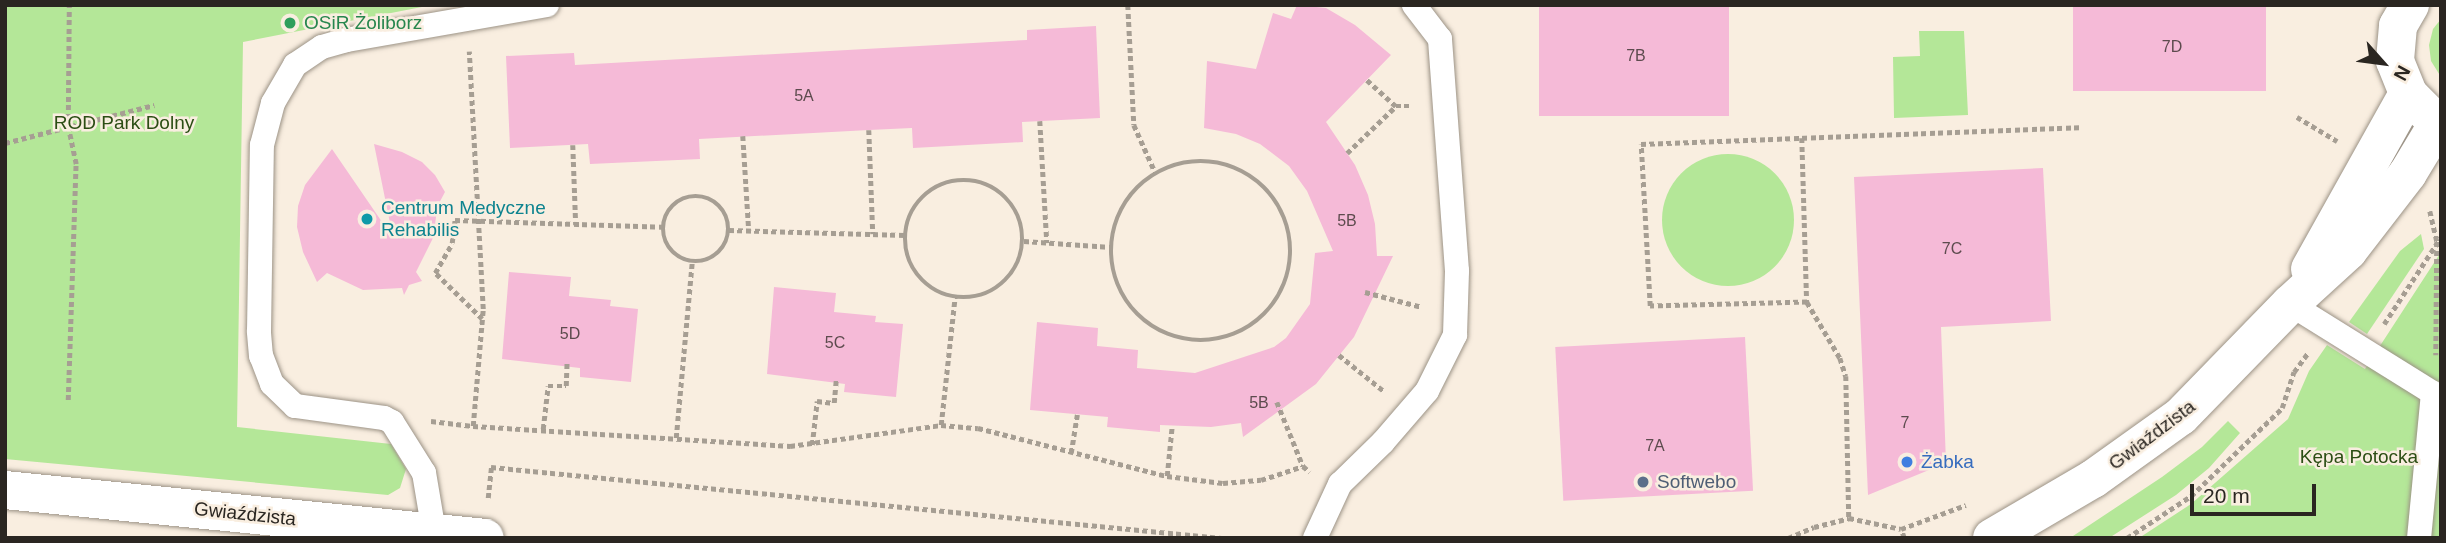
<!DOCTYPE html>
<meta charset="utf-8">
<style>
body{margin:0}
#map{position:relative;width:2446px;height:543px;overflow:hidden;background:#f9eee0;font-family:Helvetica,sans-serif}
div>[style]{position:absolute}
.green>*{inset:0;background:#b4e798}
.round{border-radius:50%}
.building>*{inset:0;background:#f5bad7;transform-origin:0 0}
.path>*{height:4.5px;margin-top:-2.25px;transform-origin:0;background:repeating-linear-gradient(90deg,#a69e93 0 5px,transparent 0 8.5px)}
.path>.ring{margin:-2.25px;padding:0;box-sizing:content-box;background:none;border:4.5px solid #a69e93;border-radius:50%}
.roads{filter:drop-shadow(0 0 2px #9c9386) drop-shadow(0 0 2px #9c9386)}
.lane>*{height:24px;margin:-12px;padding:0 12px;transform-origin:12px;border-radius:12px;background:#fff}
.secondary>*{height:38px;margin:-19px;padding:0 19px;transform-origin:19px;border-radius:19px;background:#fff}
.dots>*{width:19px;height:19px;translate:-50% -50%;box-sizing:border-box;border:4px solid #f9eee0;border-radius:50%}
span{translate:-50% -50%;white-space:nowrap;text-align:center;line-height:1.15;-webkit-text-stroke:5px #f9eee0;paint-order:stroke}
.number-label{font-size:16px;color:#5d4b4e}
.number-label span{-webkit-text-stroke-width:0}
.leisure-label{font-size:19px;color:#27864d}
.left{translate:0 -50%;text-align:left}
.park-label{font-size:19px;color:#2c4e14}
.culture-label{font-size:19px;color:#0d838f}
.street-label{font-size:19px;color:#2a2621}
.shop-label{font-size:19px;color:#366cbe}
.service-label{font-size:19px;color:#4e5e75}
.frame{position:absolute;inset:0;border:7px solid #2a2621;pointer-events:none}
.north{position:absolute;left:2348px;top:28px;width:70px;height:70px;-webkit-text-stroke:5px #f9eee0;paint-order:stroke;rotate:118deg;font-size:19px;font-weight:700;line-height:28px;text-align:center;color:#2a2621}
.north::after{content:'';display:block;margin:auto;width:24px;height:32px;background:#2a2621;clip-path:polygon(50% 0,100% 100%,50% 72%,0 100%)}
.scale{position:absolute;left:2190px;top:484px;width:126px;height:32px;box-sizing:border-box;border:4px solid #2a2621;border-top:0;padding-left:9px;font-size:21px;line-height:24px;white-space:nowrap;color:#2a2621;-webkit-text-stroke:5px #f9eee0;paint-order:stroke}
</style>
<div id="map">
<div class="green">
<i style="clip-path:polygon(5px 5px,432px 5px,243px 42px,237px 427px,391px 444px,406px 469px,400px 488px,388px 495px,5px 459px)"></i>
<i style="clip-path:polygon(2441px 19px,2441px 77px,2431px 61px,2429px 45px,2433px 29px)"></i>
<i style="clip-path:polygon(1919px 31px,1964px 31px,1968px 115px,1894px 118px,1893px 57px,1920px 56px)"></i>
<i class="round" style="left:1662px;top:154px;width:132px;height:132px"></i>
<i style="clip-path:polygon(2421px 234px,2424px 249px,2367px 334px,2349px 322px,2400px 251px)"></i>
<i style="clip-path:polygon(2441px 252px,2441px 538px,2139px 538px,2191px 504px,2288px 419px,2309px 371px,2327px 345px,2365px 369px)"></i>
<i style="clip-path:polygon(2228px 421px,2240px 433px,2209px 468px,2176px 495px,2109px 538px,2070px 538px,2162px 477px,2202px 447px)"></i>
</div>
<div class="building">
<i style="clip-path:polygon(1297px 5px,1326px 8px,1355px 25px,1391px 55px,1326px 122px,1355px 165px,1368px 195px,1375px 224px,1377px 256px,1393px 256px,1354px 337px,1316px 384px,1243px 437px,1241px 423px,1211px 427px,1160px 425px,1160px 432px,1107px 427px,1108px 417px,1030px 410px,1037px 322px,1098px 328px,1097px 346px,1138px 350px,1137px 368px,1195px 373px,1274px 347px,1286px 338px,1310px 304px,1315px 253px,1333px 251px,1307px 191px,1289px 166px,1260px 144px,1236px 134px,1204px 128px,1207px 61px,1256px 69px,1273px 13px,1291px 19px)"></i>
<i style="left:1539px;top:5px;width:190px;height:111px"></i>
<i style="left:2073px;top:5px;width:193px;height:86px"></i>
<i style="clip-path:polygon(1096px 26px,1100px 118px,1022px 122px,1023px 142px,913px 148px,912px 128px,869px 130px,699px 139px,700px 159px,590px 164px,588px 144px,510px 148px,506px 56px,574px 53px,575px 65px,1027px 40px,1027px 30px)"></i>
<i style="clip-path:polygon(374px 144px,402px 152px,422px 162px,435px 175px,445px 192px,437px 207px,434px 236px,416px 272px,422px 281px,409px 285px,404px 295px,402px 288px,363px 290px,327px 273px,317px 282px,303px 252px,297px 227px,298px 206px,305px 185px,332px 149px,393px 238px)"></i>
<i style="clip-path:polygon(2043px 168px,2051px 321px,1941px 327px,1946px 463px,1868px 495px,1854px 177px)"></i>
<i style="clip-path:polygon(509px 272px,571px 277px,569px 296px,611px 300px,610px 306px,638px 309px,631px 382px,580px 377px,580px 368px,502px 359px)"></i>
<i style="clip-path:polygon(774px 287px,836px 293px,834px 312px,876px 316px,875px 322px,903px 324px,896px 397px,844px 392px,845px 384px,767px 374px)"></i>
<i style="left:1745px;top:337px;width:154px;height:190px;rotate:87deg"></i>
</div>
<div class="path">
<i style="left:1128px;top:5px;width:120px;rotate:87.1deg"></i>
<i style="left:1134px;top:125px;width:54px;rotate:65.8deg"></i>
<i style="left:1367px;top:80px;width:39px;rotate:42deg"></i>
<i style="left:1396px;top:106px;width:16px"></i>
<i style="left:2297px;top:117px;width:47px;rotate:31deg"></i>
<i style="left:1040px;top:121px;width:122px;rotate:86.7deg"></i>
<i style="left:869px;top:130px;width:104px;rotate:87.8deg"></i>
<i style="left:743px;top:136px;width:95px;rotate:86.4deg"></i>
<i style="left:1802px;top:138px;width:164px;rotate:88.3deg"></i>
<i style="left:1807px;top:302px;width:65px;rotate:59.5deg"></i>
<i style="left:1840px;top:358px;width:19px;rotate:72deg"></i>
<i style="left:1846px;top:376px;width:142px;rotate:88.8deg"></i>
<i style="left:5px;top:143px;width:154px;rotate:-14.3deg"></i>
<i style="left:573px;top:145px;width:80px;rotate:87.9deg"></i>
<i style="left:1347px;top:153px;width:68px;rotate:-43.8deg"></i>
<i class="ring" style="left:1111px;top:161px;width:175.5px;height:175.5px"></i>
<i class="ring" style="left:905px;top:180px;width:113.5px;height:113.5px"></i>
<i class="ring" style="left:663px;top:196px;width:61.5px;height:61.5px"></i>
<i style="left:2430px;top:211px;width:32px;rotate:77deg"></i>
<i style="left:2437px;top:242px;width:113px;rotate:90.5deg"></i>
<i style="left:729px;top:230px;width:176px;rotate:1.6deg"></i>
<i style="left:1024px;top:241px;width:87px;rotate:3.9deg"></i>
<i style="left:1365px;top:292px;width:59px;rotate:14.7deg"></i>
<i style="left:1807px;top:302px;width:157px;rotate:178.5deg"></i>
<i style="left:1650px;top:306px;width:162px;rotate:-93.2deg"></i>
<i style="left:1641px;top:144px;width:439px;rotate:-2.2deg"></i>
<i style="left:482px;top:319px;width:66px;rotate:-135.6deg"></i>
<i style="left:435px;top:273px;width:34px;rotate:-60deg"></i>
<i style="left:452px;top:243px;width:23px;rotate:-83deg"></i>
<i style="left:455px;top:220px;width:207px;rotate:1.9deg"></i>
<i style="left:2384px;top:324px;width:104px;rotate:-56.8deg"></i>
<i style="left:1339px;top:355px;width:59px;rotate:38.8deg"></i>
<i style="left:68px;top:400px;width:236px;rotate:-88.1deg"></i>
<i style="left:76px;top:164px;width:38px;rotate:-102deg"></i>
<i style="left:68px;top:127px;width:122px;rotate:-89.5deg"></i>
<i style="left:1277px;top:402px;width:69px;rotate:67.9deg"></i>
<i style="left:431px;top:421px;width:42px;rotate:6.8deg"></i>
<i style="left:473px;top:426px;width:117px;rotate:-85.1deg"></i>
<i style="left:483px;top:309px;width:258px;rotate:-93.1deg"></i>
<i style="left:941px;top:425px;width:37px;rotate:5deg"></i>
<i style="left:978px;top:428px;width:195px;rotate:14.3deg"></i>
<i style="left:1167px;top:476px;width:56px;rotate:7.1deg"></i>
<i style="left:1223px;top:483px;width:38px;rotate:-5deg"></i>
<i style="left:1261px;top:480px;width:44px;rotate:-18.4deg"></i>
<i style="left:1303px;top:466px;width:9px;rotate:41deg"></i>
<i style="left:473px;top:426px;width:318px;rotate:3.6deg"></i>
<i style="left:790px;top:446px;width:152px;rotate:-7.9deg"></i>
<i style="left:941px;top:425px;width:130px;rotate:-83.8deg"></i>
<i style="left:543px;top:429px;width:43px;rotate:-83.4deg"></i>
<i style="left:548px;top:386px;width:18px"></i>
<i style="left:566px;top:386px;width:24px;rotate:-88deg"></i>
<i style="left:676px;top:438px;width:177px;rotate:-84.8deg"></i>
<i style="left:812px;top:445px;width:44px;rotate:-83.5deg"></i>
<i style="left:817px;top:401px;width:17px;rotate:7deg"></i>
<i style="left:834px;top:403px;width:25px;rotate:-85deg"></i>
<i style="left:1071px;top:453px;width:39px;rotate:-81deg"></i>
<i style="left:1167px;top:476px;width:50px;rotate:-84.3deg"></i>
<i style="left:488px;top:498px;width:31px;rotate:-84deg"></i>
<i style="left:491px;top:467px;width:734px;rotate:5.55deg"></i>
<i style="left:1788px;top:538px;width:28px;rotate:-23deg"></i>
<i style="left:1814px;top:527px;width:36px;rotate:-14deg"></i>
<i style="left:1849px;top:518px;width:53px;rotate:11.9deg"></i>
<i style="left:1904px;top:538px;width:9px;rotate:-108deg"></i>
<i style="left:1901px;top:529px;width:69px;rotate:-20.3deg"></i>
<i style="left:2127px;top:538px;width:77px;rotate:-33.3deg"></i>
<i style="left:2191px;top:496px;width:127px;rotate:-44deg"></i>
<i style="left:2282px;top:408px;width:38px;rotate:-72deg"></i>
<i style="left:2294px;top:372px;width:24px;rotate:-54deg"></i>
</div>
<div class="roads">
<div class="lane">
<i style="left:2290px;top:304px;width:168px;rotate:31.9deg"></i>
<i style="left:2433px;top:393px;width:146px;rotate:95.5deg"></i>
<i style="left:434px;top:532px;width:60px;rotate:-99.6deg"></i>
<i style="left:424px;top:473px;width:60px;rotate:-122.1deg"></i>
<i style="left:392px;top:422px;width:9px;rotate:-153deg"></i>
<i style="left:384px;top:418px;width:90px;rotate:-172.3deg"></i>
<i style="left:295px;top:406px;width:32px;rotate:-136deg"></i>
<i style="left:272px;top:384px;width:30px;rotate:-111deg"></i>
<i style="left:261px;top:356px;width:25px;rotate:-95deg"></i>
<i style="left:259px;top:331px;width:186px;rotate:-89.1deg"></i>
<i style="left:262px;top:145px;width:43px;rotate:-75.3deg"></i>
<i style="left:273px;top:103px;width:44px;rotate:-59.9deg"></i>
<i style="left:295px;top:65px;width:32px;rotate:-34deg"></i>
<i style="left:322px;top:47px;width:25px;rotate:-16deg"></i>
<i style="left:346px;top:40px;width:204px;rotate:-9.9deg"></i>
<i style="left:1315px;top:538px;width:60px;rotate:-65.2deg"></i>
<i style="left:1340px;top:484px;width:60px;rotate:-44.3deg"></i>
<i style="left:1383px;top:442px;width:67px;rotate:-49.2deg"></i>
<i style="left:1427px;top:391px;width:63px;rotate:-63.4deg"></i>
<i style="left:1455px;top:335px;width:64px;rotate:-88.2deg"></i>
<i style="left:1457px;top:271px;width:233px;rotate:-94.2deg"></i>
<i style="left:1440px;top:39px;width:43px;rotate:-127.4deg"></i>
</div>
<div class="secondary">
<i style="left:2410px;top:5px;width:24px;rotate:120deg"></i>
<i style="left:2398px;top:26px;width:35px;rotate:95deg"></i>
<i style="left:2395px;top:61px;width:35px;rotate:68deg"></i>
<i style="left:2408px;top:94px;width:25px;rotate:45deg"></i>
<i style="left:2310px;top:269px;width:201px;rotate:-60.8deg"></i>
<i style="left:5px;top:490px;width:482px;rotate:5.7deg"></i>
<i style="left:1992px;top:538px;width:117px;rotate:-30.3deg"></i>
<i style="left:2093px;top:479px;width:108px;rotate:-35.6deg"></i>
<i style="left:2181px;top:416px;width:156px;rotate:-45.8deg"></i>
<i style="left:2290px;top:304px;width:79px;rotate:-42.4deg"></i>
<i style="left:2348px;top:251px;width:98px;rotate:-52.4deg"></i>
<i style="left:2408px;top:173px;width:62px;rotate:-58.9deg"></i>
</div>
</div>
<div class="dots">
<i style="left:290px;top:23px;background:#2e9e5b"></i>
<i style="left:367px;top:219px;background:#0f9aa8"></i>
<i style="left:1907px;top:462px;background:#3f7fe0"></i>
<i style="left:1643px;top:482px;background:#5c6f8a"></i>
</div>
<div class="number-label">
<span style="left:2172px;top:47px">7D</span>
<span style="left:1636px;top:56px">7B</span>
<span style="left:804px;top:96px">5A</span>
<span style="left:1347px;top:221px">5B</span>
<span style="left:1952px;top:249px">7C</span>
<span style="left:570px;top:334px">5D</span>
<span style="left:835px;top:343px">5C</span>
<span style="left:1259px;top:403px">5B</span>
<span style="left:1905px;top:423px">7</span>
<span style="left:1655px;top:446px">7A</span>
</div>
<div class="leisure-label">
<span class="left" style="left:304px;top:23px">OSiR Żoliborz</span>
</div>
<div class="park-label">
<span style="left:124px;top:123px">ROD Park Dolny</span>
<span style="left:2359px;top:457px">Kępa Potocka</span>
</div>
<div class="culture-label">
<span class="left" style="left:381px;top:219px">Centrum Medyczne<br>Rehabilis</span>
</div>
<div class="street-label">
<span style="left:2152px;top:435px;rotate:-37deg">Gwiaździsta</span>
<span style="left:245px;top:514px;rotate:6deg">Gwiaździsta</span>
</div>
<div class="shop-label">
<span class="left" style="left:1921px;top:462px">Żabka</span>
</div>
<div class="service-label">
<span class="left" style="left:1657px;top:482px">Softwebo</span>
</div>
<div class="frame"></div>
<div class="north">N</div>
<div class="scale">20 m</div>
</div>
